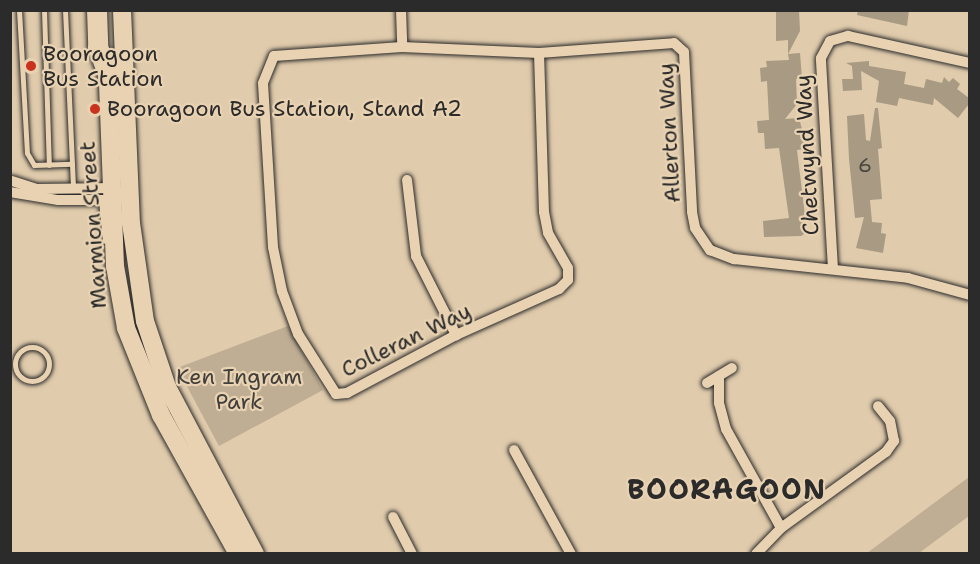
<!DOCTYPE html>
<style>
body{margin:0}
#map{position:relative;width:980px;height:564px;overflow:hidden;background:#e0cbac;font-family:"Shantell Sans",sans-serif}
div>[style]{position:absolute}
.green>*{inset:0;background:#bfae94}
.building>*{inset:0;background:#a89a83}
.roads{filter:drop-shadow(0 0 2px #2b2b2b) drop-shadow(0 0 2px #2b2b2b)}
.lane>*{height:5px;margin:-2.5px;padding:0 2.5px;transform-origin:2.5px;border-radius:2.5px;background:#e8d2b1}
.lane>.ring{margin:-2.5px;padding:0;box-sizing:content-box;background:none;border:5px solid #e8d2b1;border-radius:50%}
.street>*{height:10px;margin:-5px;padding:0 5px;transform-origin:5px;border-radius:5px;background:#e8d2b1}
.primary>*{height:18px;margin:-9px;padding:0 9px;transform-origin:9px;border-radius:9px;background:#e8d2b1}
.highway>*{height:20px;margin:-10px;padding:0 10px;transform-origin:10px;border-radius:10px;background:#e8d2b1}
.dots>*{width:16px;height:16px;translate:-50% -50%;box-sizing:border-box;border:3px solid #e8d2b1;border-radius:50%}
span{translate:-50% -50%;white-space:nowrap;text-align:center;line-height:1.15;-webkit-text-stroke:4.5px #e8d2b1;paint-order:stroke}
.number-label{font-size:20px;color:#4a4741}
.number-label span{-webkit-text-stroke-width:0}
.poi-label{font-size:22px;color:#2b2b2b}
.left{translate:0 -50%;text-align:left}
.street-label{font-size:22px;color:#2b2b2b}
.park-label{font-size:22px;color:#413f3b}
.district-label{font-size:28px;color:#2b2b2b;font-weight:700;letter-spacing:1.5px}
.frame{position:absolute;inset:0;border:12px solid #2b2b2b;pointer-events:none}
</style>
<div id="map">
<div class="green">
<i style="clip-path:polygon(288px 326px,323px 390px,219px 446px,177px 368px)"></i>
<i style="clip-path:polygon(969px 477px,969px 516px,919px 553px,867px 553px)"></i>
</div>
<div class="building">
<i style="clip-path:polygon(776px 10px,799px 10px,800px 31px,788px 54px,788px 40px,776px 41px)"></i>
<i style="clip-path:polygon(858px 10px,909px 10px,907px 26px,857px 15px)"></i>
<i style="clip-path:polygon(800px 53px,802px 79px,796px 79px,797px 104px,785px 119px,799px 118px,803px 133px,804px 149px,797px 150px,807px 232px,801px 236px,764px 237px,763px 221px,789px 218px,779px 148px,765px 149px,764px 133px,758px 133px,757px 121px,769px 120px,767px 81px,761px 82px,760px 68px,767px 67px,766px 61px,789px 60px,788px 54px)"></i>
<i style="clip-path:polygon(869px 61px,869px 66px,906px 72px,904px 84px,924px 88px,926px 79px,942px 83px,944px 77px,949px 82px,953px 78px,960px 84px,957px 89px,969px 98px,969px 104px,958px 118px,934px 98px,933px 105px,899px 98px,897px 106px,876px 102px,879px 81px,861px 71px,862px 90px,843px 91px,842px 79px,853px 79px,852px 66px,846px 63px)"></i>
<i style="clip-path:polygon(875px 108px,878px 108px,882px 148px,878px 149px,882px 199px,870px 200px,872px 222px,882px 223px,881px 233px,886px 234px,883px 253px,856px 248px,864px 217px,855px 218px,849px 159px,847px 116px,864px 114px,866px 140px,870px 141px)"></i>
</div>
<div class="roads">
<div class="lane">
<i style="left:19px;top:10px;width:143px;rotate:86.8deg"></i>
<i style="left:27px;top:153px;width:14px;rotate:60deg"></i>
<i style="left:34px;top:165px;width:38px;rotate:-2deg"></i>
<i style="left:44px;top:10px;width:155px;rotate:88.2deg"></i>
<i style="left:65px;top:10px;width:179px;rotate:87.4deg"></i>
<i style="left:101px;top:200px;width:41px;rotate:84.4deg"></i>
<i class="ring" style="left:15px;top:347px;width:29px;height:29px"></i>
</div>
<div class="street">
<i style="left:401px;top:10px;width:37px;rotate:88deg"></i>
<i style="left:539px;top:53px;width:159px;rotate:88.2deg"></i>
<i style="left:544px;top:212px;width:21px;rotate:79deg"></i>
<i style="left:548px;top:233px;width:40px;rotate:60.3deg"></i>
<i style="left:568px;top:268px;width:12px;rotate:90deg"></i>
<i style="left:568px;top:280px;width:13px;rotate:135deg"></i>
<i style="left:559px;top:289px;width:113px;rotate:155.9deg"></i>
<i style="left:456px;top:335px;width:123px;rotate:152deg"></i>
<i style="left:347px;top:393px;width:11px;rotate:175deg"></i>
<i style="left:336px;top:394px;width:71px;rotate:-122.3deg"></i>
<i style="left:298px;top:334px;width:46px;rotate:-110.4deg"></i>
<i style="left:282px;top:291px;width:45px;rotate:-101.6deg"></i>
<i style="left:273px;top:247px;width:164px;rotate:-93.5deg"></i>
<i style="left:263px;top:83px;width:29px;rotate:-68deg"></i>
<i style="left:274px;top:56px;width:128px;rotate:-4deg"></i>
<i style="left:402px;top:47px;width:137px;rotate:2.5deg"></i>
<i style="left:539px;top:53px;width:135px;rotate:-4.2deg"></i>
<i style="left:674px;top:43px;width:13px;rotate:42deg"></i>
<i style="left:684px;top:52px;width:160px;rotate:87.1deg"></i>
<i style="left:692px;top:212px;width:16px;rotate:79deg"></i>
<i style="left:695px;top:228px;width:27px;rotate:56deg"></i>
<i style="left:710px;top:250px;width:26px;rotate:21deg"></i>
<i style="left:734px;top:259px;width:175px;rotate:6.2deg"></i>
<i style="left:908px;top:278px;width:64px;rotate:15.3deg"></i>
<i style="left:407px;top:180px;width:77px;rotate:83.2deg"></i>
<i style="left:416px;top:256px;width:89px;rotate:63.1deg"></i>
<i style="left:12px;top:181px;width:26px;rotate:18deg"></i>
<i style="left:37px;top:189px;width:78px;rotate:-0.7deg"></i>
<i style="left:10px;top:192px;width:49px;rotate:9.5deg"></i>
<i style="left:58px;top:200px;width:59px"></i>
<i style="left:833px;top:269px;width:211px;rotate:-93.3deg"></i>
<i style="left:821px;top:58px;width:19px;rotate:-62deg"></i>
<i style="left:830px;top:41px;width:19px;rotate:-16deg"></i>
<i style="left:848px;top:36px;width:125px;rotate:12.5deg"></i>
<i style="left:719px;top:376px;width:27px;rotate:90deg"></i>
<i style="left:719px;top:403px;width:27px;rotate:75deg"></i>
<i style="left:726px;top:429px;width:113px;rotate:60.9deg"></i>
<i style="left:707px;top:383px;width:29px;rotate:-31deg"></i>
<i style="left:514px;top:450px;width:119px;rotate:61.3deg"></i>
<i style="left:393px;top:517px;width:42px;rotate:62.8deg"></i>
<i style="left:756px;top:554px;width:36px;rotate:-46deg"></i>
<i style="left:781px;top:528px;width:130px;rotate:-35.9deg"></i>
<i style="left:886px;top:452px;width:14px;rotate:-54deg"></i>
<i style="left:894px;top:441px;width:20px;rotate:-101deg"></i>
<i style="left:890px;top:421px;width:19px;rotate:-129deg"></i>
</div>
<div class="primary">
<i style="left:122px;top:10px;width:213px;rotate:87.6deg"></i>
<i style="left:131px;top:223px;width:99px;rotate:81.9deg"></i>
<i style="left:145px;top:321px;width:70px;rotate:71.6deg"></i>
<i style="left:167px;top:387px;width:189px;rotate:62.2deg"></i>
<i style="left:107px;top:58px;width:208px;rotate:87.8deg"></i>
<i style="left:115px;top:266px;width:63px;rotate:79.9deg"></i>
<i style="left:126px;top:328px;width:94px;rotate:68.1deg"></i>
<i style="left:161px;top:415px;width:159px;rotate:61deg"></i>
</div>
<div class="highway">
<i style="left:97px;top:10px;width:37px;rotate:88deg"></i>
<i style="left:98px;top:47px;width:27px;rotate:70deg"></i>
</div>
</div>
<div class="dots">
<i style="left:31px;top:66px;background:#c8321e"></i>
<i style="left:95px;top:109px;background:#c8321e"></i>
</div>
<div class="number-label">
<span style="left:865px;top:165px">6</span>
</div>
<div class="poi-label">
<span class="left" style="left:43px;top:66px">Booragoon<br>Bus Station</span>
<span class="left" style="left:107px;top:109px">Booragoon Bus Station, Stand A2</span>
</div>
<div class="street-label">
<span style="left:669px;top:133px;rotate:-93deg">Allerton Way</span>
<span style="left:807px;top:155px;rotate:-93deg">Chetwynd Way</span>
<span style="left:93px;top:225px;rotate:-94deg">Marmion Street</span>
<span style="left:406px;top:340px;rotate:-26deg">Colleran Way</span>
</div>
<div class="park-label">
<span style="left:239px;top:389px">Ken Ingram<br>Park</span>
</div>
<div class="district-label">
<span style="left:727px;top:489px">BOORAGOON</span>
</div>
<div class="frame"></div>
</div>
